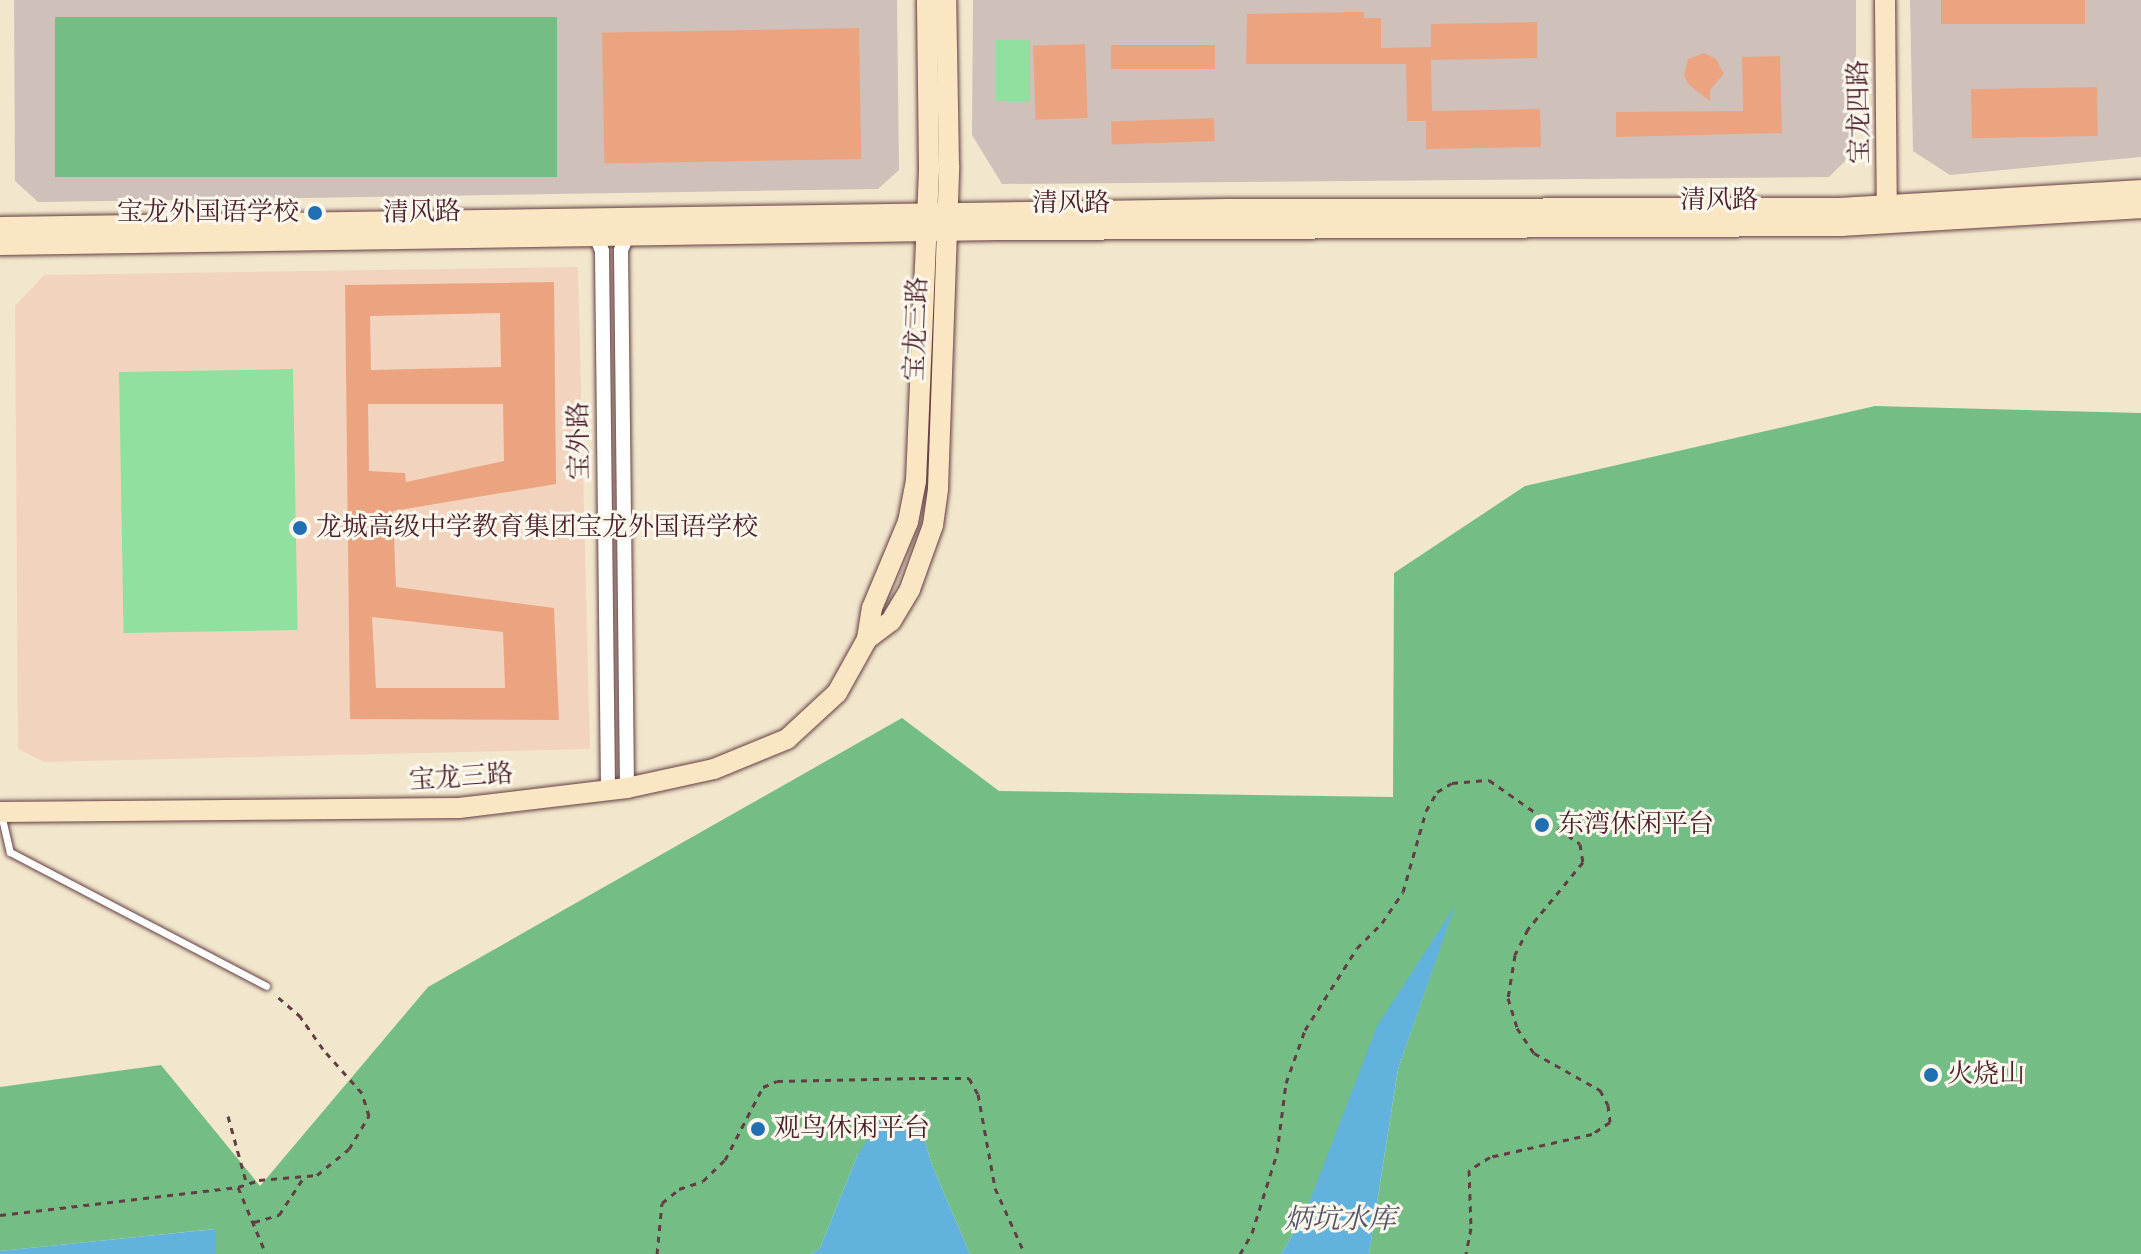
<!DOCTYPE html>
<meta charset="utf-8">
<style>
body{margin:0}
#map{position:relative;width:2141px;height:1254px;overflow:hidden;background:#f2e7cc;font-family:"Libre Bodoni","Noto Serif SC",serif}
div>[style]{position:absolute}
.built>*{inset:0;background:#f2d4be}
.industrial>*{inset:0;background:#cfc0ba}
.green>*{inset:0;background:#90e09f;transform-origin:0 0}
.forest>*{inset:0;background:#74be86;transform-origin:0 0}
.water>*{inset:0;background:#61b2dc}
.building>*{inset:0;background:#eca480;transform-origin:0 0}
.path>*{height:3px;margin-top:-1.5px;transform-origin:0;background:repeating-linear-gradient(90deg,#633d43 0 6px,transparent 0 12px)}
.roads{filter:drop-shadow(0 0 2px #633d43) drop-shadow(0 0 2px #633d43)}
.lane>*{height:7px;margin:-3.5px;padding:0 3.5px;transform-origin:3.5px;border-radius:3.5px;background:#fff}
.street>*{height:14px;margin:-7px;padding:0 7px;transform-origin:7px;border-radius:7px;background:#fff}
.secondary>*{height:20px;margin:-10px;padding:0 10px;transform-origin:10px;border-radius:10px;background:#fbe6c4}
.dots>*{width:22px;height:22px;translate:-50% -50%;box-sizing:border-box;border:4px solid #fbf7ec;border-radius:50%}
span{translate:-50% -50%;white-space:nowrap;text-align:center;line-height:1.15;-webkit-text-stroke:6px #fbf7ec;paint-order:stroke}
.street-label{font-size:26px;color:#4a1f2b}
.poi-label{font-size:26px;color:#4a1f2b}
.right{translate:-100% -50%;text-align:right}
.left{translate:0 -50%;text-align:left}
.water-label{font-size:28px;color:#525269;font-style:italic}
</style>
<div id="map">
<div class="built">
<i style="clip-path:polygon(578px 267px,590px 749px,44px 762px,18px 749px,15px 306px,44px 275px)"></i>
</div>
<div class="industrial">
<i style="clip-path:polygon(14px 0,897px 0,899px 170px,878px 189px,38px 202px,15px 181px)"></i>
<i style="clip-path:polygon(973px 0,1856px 0,1856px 150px,1829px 177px,1002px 184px,972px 135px)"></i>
<i style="clip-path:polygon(1910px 0,2141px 0,2141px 157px,1950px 175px,1913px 151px)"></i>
</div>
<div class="green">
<i style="left:996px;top:40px;width:34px;height:61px"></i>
<i style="left:293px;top:369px;width:261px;height:174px;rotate:89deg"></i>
</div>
<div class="forest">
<i style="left:55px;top:17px;width:502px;height:160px"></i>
<i style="clip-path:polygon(1875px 406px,2141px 413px,2141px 1254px,1369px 1254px,1398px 1069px,1453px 910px,1304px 1216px,1281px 1254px,970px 1254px,932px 1165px,919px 1122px,858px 1154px,820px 1248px,811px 1254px,215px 1254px,215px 1229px,0 1251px,0 1087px,161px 1065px,260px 1186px,428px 987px,902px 718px,999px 791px,1393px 797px,1394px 573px,1525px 486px)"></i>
</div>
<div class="water">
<i style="clip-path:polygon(1455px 906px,1398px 1069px,1369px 1254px,1281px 1254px,1304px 1216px,1377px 1026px)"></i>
<i style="clip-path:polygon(883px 1118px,919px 1122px,932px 1165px,970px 1254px,811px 1254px,820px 1248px,858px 1154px)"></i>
<i style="clip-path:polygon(216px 1229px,215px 1254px,0 1254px,0 1251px)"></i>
</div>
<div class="building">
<i style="left:1941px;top:0;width:144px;height:24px"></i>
<i style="clip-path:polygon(1350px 12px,1364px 12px,1364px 18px,1381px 18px,1381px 48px,1431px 47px,1431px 24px,1537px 22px,1537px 58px,1431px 60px,1432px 111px,1540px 109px,1541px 147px,1426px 149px,1426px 121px,1407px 121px,1406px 64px,1246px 64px,1247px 14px)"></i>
<i style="left:859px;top:28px;width:131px;height:257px;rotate:89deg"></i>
<i style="left:1085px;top:44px;width:74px;height:52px;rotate:88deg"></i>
<i style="left:1215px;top:45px;width:24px;height:104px;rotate:90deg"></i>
<i style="clip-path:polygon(1704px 53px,1716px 59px,1724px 74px,1710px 90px,1710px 101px,1689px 85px,1684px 75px,1688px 59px)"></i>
<i style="clip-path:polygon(1780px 56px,1782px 133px,1616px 137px,1616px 112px,1743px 111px,1742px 57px)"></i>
<i style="left:2097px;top:87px;width:49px;height:126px;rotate:89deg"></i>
<i style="left:1214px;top:118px;width:23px;height:103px;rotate:88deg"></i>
<i style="clip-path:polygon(evenodd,554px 282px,556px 484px,393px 511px,396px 587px,554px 608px,559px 720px,350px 719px,345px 285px,554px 282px,500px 313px,501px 367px,371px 370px,370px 316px,500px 313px,554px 282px,368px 404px,503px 404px,504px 461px,406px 482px,405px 473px,369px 471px,368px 404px,554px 282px,372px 617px,503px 632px,505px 688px,376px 688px,372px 617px)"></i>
</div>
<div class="path">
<i style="left:228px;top:1116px;width:72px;rotate:74.6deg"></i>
<i style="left:238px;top:1187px;width:22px;rotate:-18deg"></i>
<i style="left:259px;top:1180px;width:58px;rotate:-4.9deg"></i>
<i style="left:317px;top:1175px;width:41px;rotate:-39.1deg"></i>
<i style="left:349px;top:1149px;width:39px;rotate:-59deg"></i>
<i style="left:369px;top:1116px;width:24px;rotate:-107deg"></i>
<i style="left:362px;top:1093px;width:59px;rotate:-131.6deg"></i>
<i style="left:323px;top:1049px;width:39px;rotate:-125deg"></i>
<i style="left:301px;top:1017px;width:35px;rotate:-139deg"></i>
<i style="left:0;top:1215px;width:240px;rotate:-6.7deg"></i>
<i style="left:238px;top:1187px;width:73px;rotate:67.3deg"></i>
<i style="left:254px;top:1222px;width:26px;rotate:-16deg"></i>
<i style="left:279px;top:1215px;width:45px;rotate:-56.7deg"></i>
<i style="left:657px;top:1254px;width:51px;rotate:-84.4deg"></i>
<i style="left:662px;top:1203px;width:22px;rotate:-39deg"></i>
<i style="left:679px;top:1189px;width:25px;rotate:-18deg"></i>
<i style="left:703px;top:1181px;width:30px;rotate:-44deg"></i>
<i style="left:725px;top:1160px;width:82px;rotate:-62.5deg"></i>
<i style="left:763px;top:1087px;width:15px;rotate:-23deg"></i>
<i style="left:777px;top:1081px;width:142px;rotate:-1.2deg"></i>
<i style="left:919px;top:1078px;width:50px"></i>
<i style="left:969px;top:1078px;width:18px;rotate:61deg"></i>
<i style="left:978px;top:1094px;width:96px;rotate:79.7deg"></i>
<i style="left:995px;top:1188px;width:72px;rotate:65.6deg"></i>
<i style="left:1240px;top:1254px;width:24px;rotate:-60deg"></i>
<i style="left:1252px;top:1233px;width:84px;rotate:-72.6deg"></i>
<i style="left:1277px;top:1153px;width:71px;rotate:-82.7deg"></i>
<i style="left:1286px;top:1083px;width:56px;rotate:-70.3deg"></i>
<i style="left:1305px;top:1030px;width:97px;rotate:-57.6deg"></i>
<i style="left:1357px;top:948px;width:35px;rotate:-45deg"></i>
<i style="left:1382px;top:923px;width:37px;rotate:-56deg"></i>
<i style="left:1403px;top:892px;width:84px;rotate:-74.1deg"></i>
<i style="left:1426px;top:811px;width:22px;rotate:-60deg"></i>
<i style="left:1437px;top:792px;width:17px;rotate:-31deg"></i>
<i style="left:1452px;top:783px;width:37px;rotate:-5deg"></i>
<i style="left:1489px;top:780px;width:111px;rotate:35.1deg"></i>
<i style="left:1580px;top:844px;width:18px;rotate:81deg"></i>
<i style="left:1583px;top:862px;width:87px;rotate:129.4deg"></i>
<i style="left:1528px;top:929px;width:29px;rotate:117deg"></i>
<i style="left:1515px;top:955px;width:44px;rotate:99.2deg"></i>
<i style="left:1508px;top:998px;width:31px;rotate:73deg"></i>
<i style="left:1517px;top:1028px;width:30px;rotate:56deg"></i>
<i style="left:1534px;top:1053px;width:76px;rotate:29.3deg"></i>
<i style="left:1600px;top:1090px;width:17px;rotate:62deg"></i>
<i style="left:1608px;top:1105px;width:17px;rotate:83deg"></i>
<i style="left:1610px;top:1122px;width:22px;rotate:146deg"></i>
<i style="left:1592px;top:1134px;width:105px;rotate:167.3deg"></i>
<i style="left:1490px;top:1157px;width:25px;rotate:148deg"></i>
<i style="left:1469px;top:1170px;width:58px;rotate:88deg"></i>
<i style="left:1471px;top:1228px;width:26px;rotate:101deg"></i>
</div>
<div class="roads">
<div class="lane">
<i style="left:1px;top:814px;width:39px;rotate:77deg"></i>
<i style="left:10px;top:852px;width:289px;rotate:27.6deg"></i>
</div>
<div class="street">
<i style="left:596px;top:236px;width:16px;rotate:68deg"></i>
<i style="left:602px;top:251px;width:539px;rotate:89.36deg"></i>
<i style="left:627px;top:788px;width:538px;rotate:-90.64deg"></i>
<i style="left:621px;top:250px;width:15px;rotate:-67deg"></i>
</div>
<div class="secondary">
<i style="left:1885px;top:0;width:220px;rotate:89.5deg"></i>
<i style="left:0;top:227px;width:1229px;rotate:-0.84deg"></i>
<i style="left:1229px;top:209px;width:612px;rotate:-0.09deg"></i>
<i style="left:1841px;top:208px;width:301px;rotate:-3.4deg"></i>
<i style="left:0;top:245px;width:999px;rotate:-0.86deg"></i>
<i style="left:999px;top:230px;width:843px;rotate:-0.27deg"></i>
<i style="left:1842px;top:226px;width:300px;rotate:-3.4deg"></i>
<i style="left:867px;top:639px;width:30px;rotate:-37deg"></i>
<i style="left:891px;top:621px;width:37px;rotate:-59deg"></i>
<i style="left:910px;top:589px;width:68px;rotate:-70.2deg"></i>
<i style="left:933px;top:525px;width:37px;rotate:-82deg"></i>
<i style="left:938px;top:488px;width:323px;rotate:-88deg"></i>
<i style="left:949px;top:165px;width:165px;rotate:-91deg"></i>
<i style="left:0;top:812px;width:459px;rotate:-0.5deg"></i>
<i style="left:459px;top:808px;width:169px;rotate:-6.8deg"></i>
<i style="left:627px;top:788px;width:89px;rotate:-12.3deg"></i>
<i style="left:714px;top:769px;width:79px;rotate:-22.3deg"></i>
<i style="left:787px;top:739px;width:68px;rotate:-42.6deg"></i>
<i style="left:837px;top:693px;width:62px;rotate:-60.9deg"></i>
<i style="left:867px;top:639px;width:31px;rotate:-81deg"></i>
<i style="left:872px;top:608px;width:93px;rotate:-67.3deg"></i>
<i style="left:908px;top:522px;width:42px;rotate:-79deg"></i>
<i style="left:916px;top:481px;width:314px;rotate:-87.6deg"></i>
<i style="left:929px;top:167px;width:167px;rotate:-90.7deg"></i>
</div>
</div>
<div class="dots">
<i style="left:315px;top:213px;background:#1f6fb2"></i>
<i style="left:300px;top:528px;background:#1f6fb2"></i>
<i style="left:1542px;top:825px;background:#1f6fb2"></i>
<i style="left:1931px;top:1075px;background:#1f6fb2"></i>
<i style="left:758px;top:1129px;background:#1f6fb2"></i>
</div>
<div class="street-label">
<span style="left:1860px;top:112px;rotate:-91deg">宝龙四路</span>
<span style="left:1719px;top:201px">清风路</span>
<span style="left:1071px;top:204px">清风路</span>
<span style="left:422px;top:213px;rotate:-1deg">清风路</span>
<span style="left:917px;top:329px;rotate:-88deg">宝龙三路</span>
<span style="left:580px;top:441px;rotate:-91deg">宝外路</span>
<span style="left:461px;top:778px;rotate:-4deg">宝龙三路</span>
</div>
<div class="poi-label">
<span class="right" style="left:299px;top:213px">宝龙外国语学校</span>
<span class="left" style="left:316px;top:528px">龙城高级中学教育集团宝龙外国语学校</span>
<span class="left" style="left:1558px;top:825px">东湾休闲平台</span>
<span class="left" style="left:1947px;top:1075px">火烧山</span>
<span class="left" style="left:774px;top:1129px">观鸟休闲平台</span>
</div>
<div class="water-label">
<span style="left:1340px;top:1220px">炳坑水库</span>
</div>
</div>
